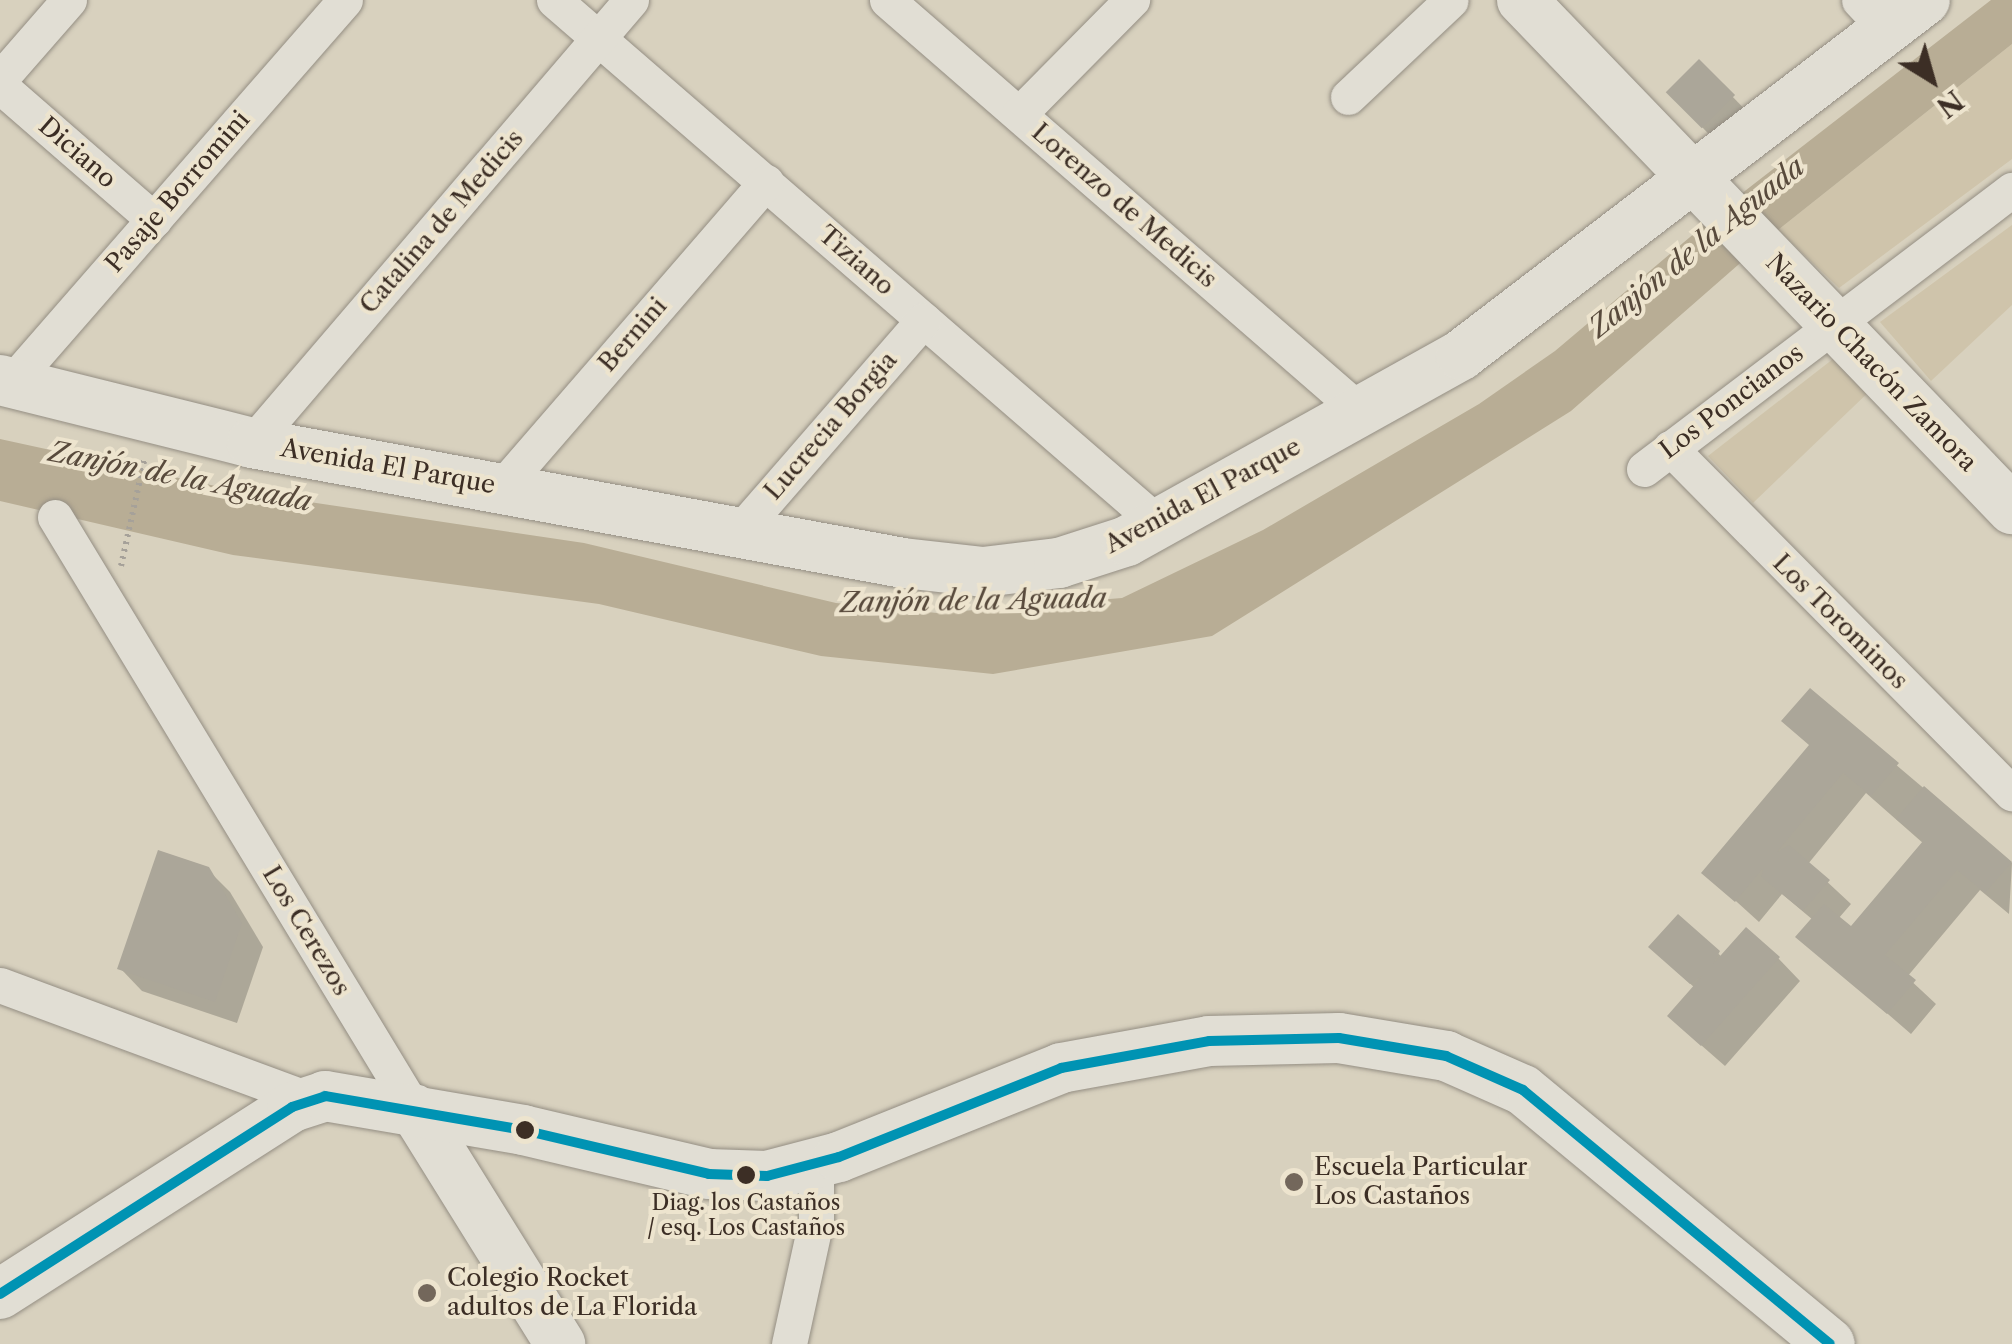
<!DOCTYPE html>
<meta charset="utf-8">
<style>
body{margin:0}
#map{position:relative;width:2012px;height:1344px;overflow:hidden;background:#d8d1be;font-family:"Libre Caslon Text",serif}
div>[style]{position:absolute}
.green>*{inset:0;background:#cfc4ab}
.water>*{inset:0;background:#b8ad95}
.shadow>*{inset:0;background:#0003;transform-origin:0 0}
.building>*{inset:0;background:#aba699;transform-origin:0 0}
.path>*{height:6px;margin-top:-3px;transform-origin:0;background:repeating-linear-gradient(90deg,#a6a199 0 2.5px,transparent 0 7.5px)}
.roads{filter:drop-shadow(0 0 2px #948e83) drop-shadow(0 0 2px #948e83)}
.street>*{height:35px;margin:-17.5px;padding:0 17.5px;transform-origin:17.5px;border-radius:17.5px;background:#e1ded4}
.secondary>*{height:50px;margin:-25px;padding:0 25px;transform-origin:25px;border-radius:25px;background:#e1ded4}
.bus-1>*{height:10px;margin:-5px;padding:0 5px;transform-origin:5px;border-radius:5px;background:#0093b3}
.dots>*{width:28px;height:28px;translate:-50% -50%;box-sizing:border-box;border:5px solid #ede4ce;border-radius:50%}
span{translate:-50% -50%;white-space:nowrap;text-align:center;line-height:1.15;-webkit-text-stroke:8px #ede4ce;paint-order:stroke}
.bus-label{font-size:22px;color:#3c2e25}
.street-label{font-size:25px;color:#3c2e25}
.poi-label{font-size:25px;color:#3c2e25}
.left{translate:0 -50%;text-align:left}
.water-label{font-size:28px;color:#584a3c;font-style:italic}
.north{position:absolute;left:1882px;top:30px;width:100px;height:100px;-webkit-text-stroke:8px #ede4ce;paint-order:stroke;rotate:143deg;font-size:28px;font-weight:700;line-height:40px;text-align:center;color:#3c2e25}
.north::after{content:'';display:block;margin:auto;width:35px;height:45px;background:#3c2e25;clip-path:polygon(50% 0,100% 100%,50% 72%,0 100%)}
</style>
<div id="map">
<div class="green">
<i style="clip-path:polygon(2012px 44px,2012px 159px,1839px 288px,1778px 230px)"></i>
<i style="clip-path:polygon(2012px 225px,2012px 305px,1931px 381px,1880px 322px)"></i>
<i style="clip-path:polygon(1842px 352px,1875px 386px,1753px 503px,1708px 456px)"></i>
</div>
<div class="water">
<i style="clip-path:polygon(1991px 0,2012px 0,2012px 44px,1778px 230px,1571px 411px,1212px 636px,993px 674px,821px 656px,599px 604px,233px 555px,0 501px,0 439px,243px 492px,584px 543px,836px 603px,937px 613px,1122px 598px,1263px 530px,1479px 404px,1555px 351px,1741px 194px)"></i>
</div>
<div class="shadow">
<i style="left:1699px;top:62px;width:70px;height:43px;rotate:46deg"></i>
<i style="clip-path:polygon(evenodd,1810px 692px,2012px 863px,2009px 914px,1980px 890px,1907px 977px,1936px 1004px,1911px 1034px,1799px 937px,1813px 920px,1782px 894px,1759px 922px,1705px 873px,1811px 747px,1810px 692px,1866px 793px,1924px 844px,1852px 930px,1838px 919px,1851px 904px,1808px 864px,1866px 793px)"></i>
<i style="clip-path:polygon(207px 869px,230px 892px,263px 947px,237px 1023px,142px 991px,120px 968px)"></i>
<i style="clip-path:polygon(1678px 918px,1722px 957px,1778px 958px,1800px 981px,1725px 1066px,1693px 1038px,1695px 988px,1674px 969px)"></i>
</div>
<div class="building">
<i style="left:1699px;top:59px;width:51px;height:47px;rotate:45deg"></i>
<i style="clip-path:polygon(1810px 688px,1899px 763px,1871px 796px,1843px 773px,1777px 852px,1789px 845px,1830px 880px,1803px 911px,1761px 877px,1764px 867px,1735px 902px,1701px 873px,1809px 745px,1781px 721px)"></i>
<i style="clip-path:polygon(1924px 786px,2012px 862px,1985px 893px,1957px 870px,1885px 955px,1916px 980px,1887px 1014px,1795px 937px,1824px 904px,1851px 926px,1923px 841px,1896px 819px)"></i>
<i style="clip-path:polygon(158px 850px,209px 867px,242px 923px,215px 1002px,117px 969px)"></i>
<i style="clip-path:polygon(1678px 914px,1720px 951px,1713px 964px,1746px 927px,1780px 957px,1701px 1046px,1667px 1016px,1703px 975px,1690px 984px,1648px 947px)"></i>
</div>
<div class="path">
<i style="left:121px;top:566px;width:112px;rotate:-77.6deg"></i>
</div>
<div class="roads">
<div class="street">
<i style="left:554px;top:0;width:800px;rotate:40.9deg"></i>
<i style="left:887px;top:0;width:628px;rotate:41deg"></i>
<i style="left:1859px;top:0;width:41px;rotate:47deg"></i>
<i style="left:0;top:79px;width:105px;rotate:-48.9deg"></i>
<i style="left:0;top:86px;width:204px;rotate:41deg"></i>
<i style="left:1348px;top:97px;width:141px;rotate:-43.3deg"></i>
<i style="left:1019px;top:114px;width:161px;rotate:-45.3deg"></i>
<i style="left:11px;top:383px;width:508px;rotate:-48.91deg"></i>
<i style="left:252px;top:443px;width:583px;rotate:-49.45deg"></i>
<i style="left:1670px;top:448px;width:486px;rotate:45.3deg"></i>
<i style="left:1644px;top:469px;width:462px;rotate:-37.2deg"></i>
<i style="left:501px;top:488px;width:405px;rotate:-49.1deg"></i>
<i style="left:55px;top:517px;width:692px;rotate:58.77deg"></i>
<i style="left:739px;top:532px;width:281px;rotate:-49deg"></i>
<i style="left:0;top:985px;width:329px;rotate:20.3deg"></i>
<i style="left:789px;top:1344px;width:127px;rotate:-77.7deg"></i>
<i style="left:816px;top:1220px;width:55px;rotate:-90deg"></i>
</div>
<div class="secondary">
<i style="left:1522px;top:0;width:707px;rotate:46.09deg"></i>
<i style="left:0;top:380px;width:260px;rotate:14deg"></i>
<i style="left:252px;top:443px;width:662px;rotate:10.44deg"></i>
<i style="left:903px;top:563px;width:81px;rotate:6.4deg"></i>
<i style="left:983px;top:572px;width:77px;rotate:-6.8deg"></i>
<i style="left:1059px;top:563px;width:71px;rotate:-17.9deg"></i>
<i style="left:1127px;top:541px;width:382px;rotate:-29.1deg"></i>
<i style="left:1461px;top:355px;width:584px;rotate:-37.42deg"></i>
<i style="left:414px;top:1109px;width:277px;rotate:58.1deg"></i>
<i style="left:0;top:1294px;width:347px;rotate:-32.6deg"></i>
<i style="left:292px;top:1107px;width:35px;rotate:-18deg"></i>
<i style="left:325px;top:1096px;width:201px;rotate:9.7deg"></i>
<i style="left:523px;top:1130px;width:191px;rotate:13.3deg"></i>
<i style="left:709px;top:1174px;width:58px;rotate:2deg"></i>
<i style="left:767px;top:1176px;width:74px;rotate:-14.8deg"></i>
<i style="left:839px;top:1157px;width:239px;rotate:-21.8deg"></i>
<i style="left:1061px;top:1068px;width:150px;rotate:-10.3deg"></i>
<i style="left:1209px;top:1041px;width:130px;rotate:-1.3deg"></i>
<i style="left:1339px;top:1038px;width:109px;rotate:9.5deg"></i>
<i style="left:1446px;top:1056px;width:84px;rotate:23.8deg"></i>
<i style="left:1523px;top:1090px;width:398px;rotate:39.6deg"></i>
</div>
</div>
<div class="bus-1">
<i style="left:0;top:1294px;width:347px;rotate:-32.6deg"></i>
<i style="left:292px;top:1107px;width:35px;rotate:-18deg"></i>
<i style="left:325px;top:1096px;width:201px;rotate:9.7deg"></i>
<i style="left:523px;top:1130px;width:191px;rotate:13.3deg"></i>
<i style="left:709px;top:1174px;width:58px;rotate:2deg"></i>
<i style="left:767px;top:1176px;width:74px;rotate:-14.8deg"></i>
<i style="left:839px;top:1157px;width:239px;rotate:-21.8deg"></i>
<i style="left:1061px;top:1068px;width:150px;rotate:-10.3deg"></i>
<i style="left:1209px;top:1041px;width:130px;rotate:-1.3deg"></i>
<i style="left:1339px;top:1038px;width:109px;rotate:9.5deg"></i>
<i style="left:1446px;top:1056px;width:84px;rotate:23.8deg"></i>
<i style="left:1523px;top:1090px;width:398px;rotate:39.6deg"></i>
</div>
<div class="dots">
<i style="left:525px;top:1130px;background:#3c2e25"></i>
<i style="left:746px;top:1175px;background:#3c2e25"></i>
<i style="left:1294px;top:1182px;background:#73675b"></i>
<i style="left:427px;top:1293px;background:#73675b"></i>
</div>
<div class="bus-label">
<span style="left:746px;top:1215px">Diag. los Castaños<br>/ esq. Los Castaños</span>
</div>
<div class="street-label">
<span style="left:77px;top:153px;rotate:41deg">Diciano</span>
<span style="left:178px;top:192px;rotate:-49deg">Pasaje Borromini</span>
<span style="left:1124px;top:206px;rotate:41deg">Lorenzo de Medicis</span>
<span style="left:442px;top:222px;rotate:-49deg">Catalina de Medicis</span>
<span style="left:856px;top:261px;rotate:41deg">Tiziano</span>
<span style="left:633px;top:335px;rotate:-49deg">Bernini</span>
<span style="left:1871px;top:363px;rotate:46deg">Nazario Chacón Zamora</span>
<span style="left:1732px;top:402px;rotate:-37deg">Los Poncianos</span>
<span style="left:831px;top:426px;rotate:-49deg">Lucrecia Borgia</span>
<span style="left:388px;top:467px;rotate:10deg">Avenida El Parque</span>
<span style="left:1203px;top:496px;rotate:-28deg">Avenida El Parque</span>
<span style="left:1840px;top:622px;rotate:45deg">Los Torominos</span>
<span style="left:306px;top:931px;rotate:59deg">Los Cerezos</span>
</div>
<div class="poi-label">
<span class="left" style="left:1314px;top:1182px">Escuela Particular<br>Los Castaños</span>
<span class="left" style="left:447px;top:1293px">Colegio Rocket<br>adultos de La Florida</span>
</div>
<div class="water-label">
<span style="left:1696px;top:247px;rotate:-39deg">Zanjón de la Aguada</span>
<span style="left:180px;top:476px;rotate:11deg">Zanjón de la Aguada</span>
<span style="left:973px;top:600px;rotate:-1deg">Zanjón de la Aguada</span>
</div>
<div class="north">N</div>
</div>
